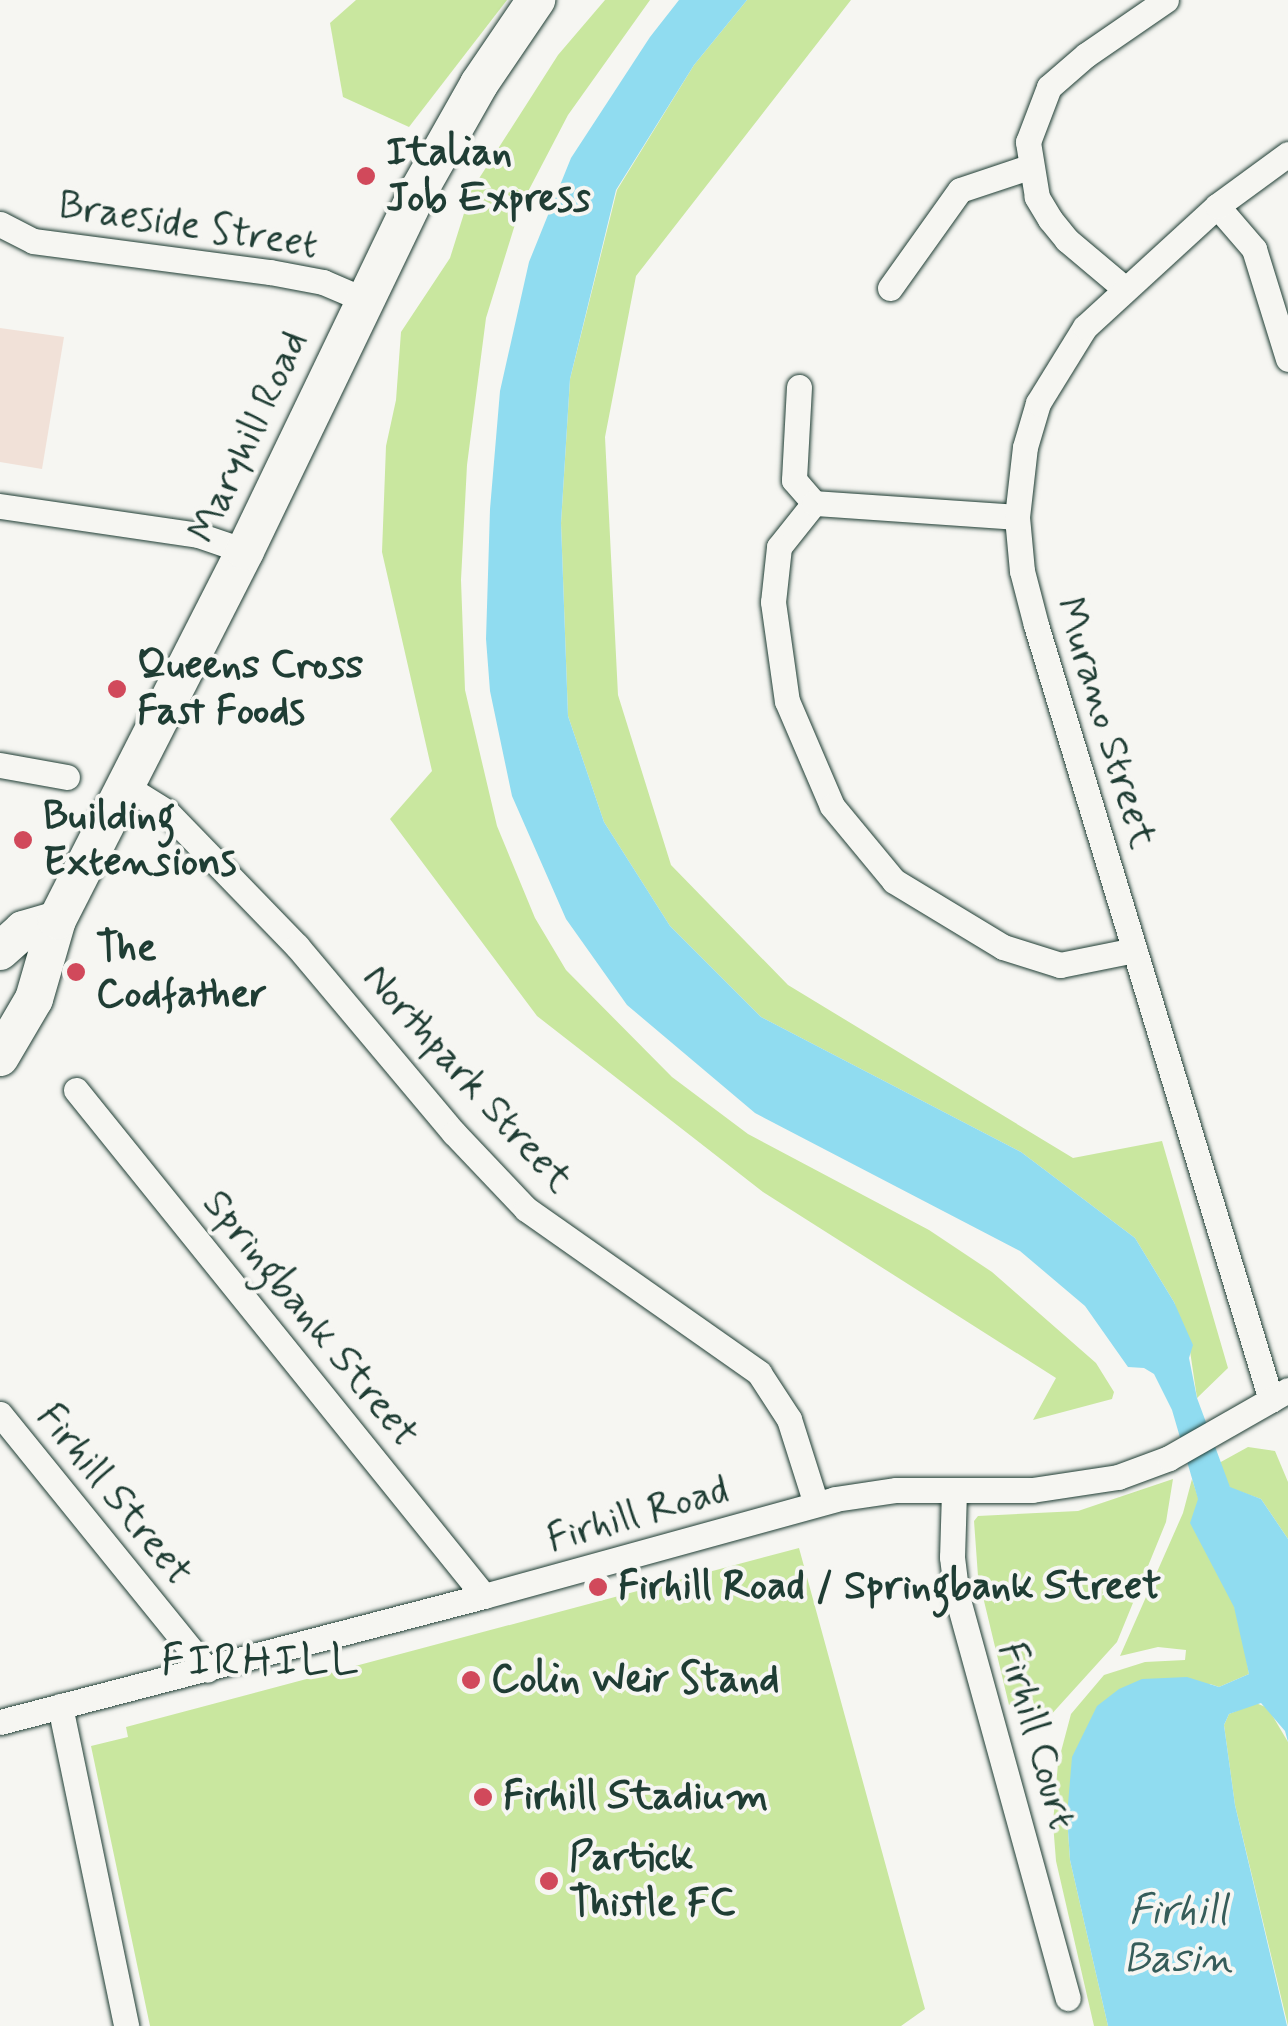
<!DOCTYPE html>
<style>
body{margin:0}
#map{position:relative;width:1288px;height:2026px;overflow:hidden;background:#f6f6f2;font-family:Mynerve,sans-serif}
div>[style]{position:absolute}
.built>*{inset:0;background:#f1e1d8}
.green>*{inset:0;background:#c9e79f}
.water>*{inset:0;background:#90dcf0}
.roads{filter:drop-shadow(0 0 2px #1f3d34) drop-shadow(0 0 2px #1f3d34)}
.street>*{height:25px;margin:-12.5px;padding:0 12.5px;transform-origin:12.5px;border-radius:12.5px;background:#f6f6f2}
.primary>*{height:38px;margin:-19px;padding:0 19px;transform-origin:19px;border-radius:19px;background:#f6f6f2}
.dots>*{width:28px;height:28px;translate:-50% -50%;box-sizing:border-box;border:5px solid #f6f6f2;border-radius:50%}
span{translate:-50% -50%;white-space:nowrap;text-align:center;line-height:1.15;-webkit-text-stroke:8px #f6f6f2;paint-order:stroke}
.poi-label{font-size:40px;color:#1f3d34;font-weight:700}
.left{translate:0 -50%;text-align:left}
.street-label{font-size:40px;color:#1f3d34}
.water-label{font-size:42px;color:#365d5a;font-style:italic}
.quarter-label{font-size:45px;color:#1f3d34;letter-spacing:2.5px}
</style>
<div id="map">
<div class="built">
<i style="clip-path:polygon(0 328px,64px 337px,42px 469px,0 462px)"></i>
</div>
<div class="green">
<i style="clip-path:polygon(356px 0,507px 0,409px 127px,343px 97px,330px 23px)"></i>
<i style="clip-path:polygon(605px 0,650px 0,568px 115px,521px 205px,486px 318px,467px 465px,461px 580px,465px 690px,497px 826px,535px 918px,566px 970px,672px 1077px,748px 1134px,929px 1230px,992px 1272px,1096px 1363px,1114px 1392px,1112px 1399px,1033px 1420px,1056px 1378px,763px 1192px,537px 1016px,390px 819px,432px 771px,382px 552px,386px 446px,396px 400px,401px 332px,450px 258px,471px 191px,558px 55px)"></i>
<i style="clip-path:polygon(747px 0,851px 0,636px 276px,605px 437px,618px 695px,671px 865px,788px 985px,1073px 1158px,1162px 1141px,1228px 1368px,1197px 1398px,1190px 1351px,1174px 1302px,1135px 1238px,1021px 1152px,761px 1017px,670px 926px,604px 822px,568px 716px,561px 523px,570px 379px,617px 190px,694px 65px)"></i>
<i style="clip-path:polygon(1248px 1447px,1275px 1451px,1288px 1482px,1288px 1539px,1261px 1499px,1230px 1488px,1219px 1463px)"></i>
<i style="clip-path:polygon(1173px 1479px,1166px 1522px,1117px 1642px,1039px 1728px,1033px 1700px,1009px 1705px,978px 1576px,974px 1521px,978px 1516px,1078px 1511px)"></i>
<i style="clip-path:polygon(1192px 1479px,1241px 1627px,1249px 1674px,1219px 1687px,1210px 1684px,1067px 1816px,1070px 1860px,1108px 2026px,1094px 2026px,1056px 1861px,1053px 1823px,1058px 1763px,1071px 1714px,1104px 1675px,1145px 1662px,1185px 1660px,1186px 1650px,1158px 1647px,1120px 1656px,1183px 1513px)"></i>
<i style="clip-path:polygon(799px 1548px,925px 2009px,901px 2026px,150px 2026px,91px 1746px,128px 1737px,126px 1727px)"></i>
<i style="clip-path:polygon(1256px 1703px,1268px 1708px,1288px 1742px,1288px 2026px,1235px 1805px,1224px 1725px,1229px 1714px)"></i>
</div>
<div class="water">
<i style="clip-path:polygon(679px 0,747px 0,694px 65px,616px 190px,570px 379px,561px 523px,568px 716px,604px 822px,670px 926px,761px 1017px,1021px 1152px,1135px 1238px,1174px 1302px,1193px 1345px,1189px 1358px,1197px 1398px,1230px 1487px,1261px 1499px,1288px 1539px,1288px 1742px,1285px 1731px,1261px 1703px,1229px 1714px,1224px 1725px,1235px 1805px,1287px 2026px,1108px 2026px,1070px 1860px,1067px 1816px,1072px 1757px,1097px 1706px,1119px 1689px,1142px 1679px,1187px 1677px,1219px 1687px,1249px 1674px,1234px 1607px,1190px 1523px,1198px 1499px,1172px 1410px,1154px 1374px,1144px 1368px,1128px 1367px,1085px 1306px,1020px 1251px,755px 1113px,627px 1005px,566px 919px,512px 796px,490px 691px,486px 639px,490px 509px,500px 391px,529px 262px,571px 158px,650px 37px)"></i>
</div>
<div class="roads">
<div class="street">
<i style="left:1217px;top:206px;width:57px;rotate:49.3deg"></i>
<i style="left:1254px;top:249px;width:115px;rotate:72.8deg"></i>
<i style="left:0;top:224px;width:37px;rotate:27deg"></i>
<i style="left:33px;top:241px;width:239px;rotate:7.5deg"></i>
<i style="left:270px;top:272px;width:54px;rotate:10.7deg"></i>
<i style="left:323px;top:282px;width:46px;rotate:23.2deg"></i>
<i style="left:890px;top:288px;width:120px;rotate:-54.5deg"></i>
<i style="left:960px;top:190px;width:73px;rotate:-18.4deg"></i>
<i style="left:1124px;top:288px;width:75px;rotate:-139.9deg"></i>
<i style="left:1067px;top:240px;width:27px;rotate:-129deg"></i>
<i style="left:1050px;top:219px;width:26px;rotate:-121deg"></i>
<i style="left:1037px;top:197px;width:56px;rotate:-99.3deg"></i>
<i style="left:1028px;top:142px;width:59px;rotate:-69.1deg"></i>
<i style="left:1049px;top:87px;width:49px;rotate:-40.9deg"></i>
<i style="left:1086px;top:55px;width:97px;rotate:-34.5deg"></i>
<i style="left:799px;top:387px;width:93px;rotate:93.1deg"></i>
<i style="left:794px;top:480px;width:30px;rotate:49deg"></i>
<i style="left:814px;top:503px;width:56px;rotate:128.5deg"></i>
<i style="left:779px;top:547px;width:55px;rotate:96.2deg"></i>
<i style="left:773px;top:602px;width:100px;rotate:82deg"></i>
<i style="left:787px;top:701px;width:114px;rotate:66.8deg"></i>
<i style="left:832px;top:806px;width:97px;rotate:50.4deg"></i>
<i style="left:894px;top:881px;width:127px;rotate:31.2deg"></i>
<i style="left:1003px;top:947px;width:60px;rotate:17.5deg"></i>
<i style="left:1060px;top:965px;width:76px;rotate:-11.3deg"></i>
<i style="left:814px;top:503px;width:203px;rotate:3.9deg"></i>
<i style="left:0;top:506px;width:200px;rotate:8.3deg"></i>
<i style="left:198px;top:535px;width:50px;rotate:18.8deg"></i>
<i style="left:0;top:765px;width:68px;rotate:10.2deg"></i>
<i style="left:127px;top:787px;width:47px;rotate:32deg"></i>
<i style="left:167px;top:812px;width:187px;rotate:45.9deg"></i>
<i style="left:297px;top:946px;width:244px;rotate:50deg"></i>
<i style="left:454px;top:1133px;width:105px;rotate:46.5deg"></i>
<i style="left:526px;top:1209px;width:285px;rotate:35.1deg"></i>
<i style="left:759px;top:1373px;width:55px;rotate:56.9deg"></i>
<i style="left:789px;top:1419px;width:89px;rotate:72.4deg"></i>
<i style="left:76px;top:1090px;width:650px;rotate:51.12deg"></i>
<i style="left:1271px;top:1400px;width:810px;rotate:-106.87deg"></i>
<i style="left:1036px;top:625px;width:56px;rotate:-104.5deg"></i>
<i style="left:1022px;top:571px;width:54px;rotate:-95.3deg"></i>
<i style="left:1017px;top:517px;width:70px;rotate:-83.5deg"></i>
<i style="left:1025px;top:447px;width:46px;rotate:-73.5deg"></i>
<i style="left:1038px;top:403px;width:89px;rotate:-58.3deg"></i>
<i style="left:1085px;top:327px;width:179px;rotate:-42.5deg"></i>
<i style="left:1217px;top:206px;width:88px;rotate:-36.2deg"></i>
<i style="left:0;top:1414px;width:329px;rotate:51deg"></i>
<i style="left:954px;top:1491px;width:66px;rotate:91.7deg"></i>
<i style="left:952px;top:1557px;width:39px;rotate:83deg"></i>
<i style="left:957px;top:1596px;width:417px;rotate:74.6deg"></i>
<i style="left:60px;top:1706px;width:327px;rotate:78.3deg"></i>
<i style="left:0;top:1722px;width:500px;rotate:-14.59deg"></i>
<i style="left:484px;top:1596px;width:364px;rotate:-15.4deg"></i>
<i style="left:835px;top:1499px;width:62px;rotate:-8.4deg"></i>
<i style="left:896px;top:1490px;width:136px"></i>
<i style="left:1032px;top:1490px;width:87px;rotate:-8.6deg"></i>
<i style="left:1118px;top:1477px;width:54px;rotate:-20.4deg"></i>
<i style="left:1169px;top:1458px;width:137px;rotate:-29.7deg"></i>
</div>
<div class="primary">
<i style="left:0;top:951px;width:31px;rotate:-42deg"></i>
<i style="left:23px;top:930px;width:35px;rotate:-16deg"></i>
<i style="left:0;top:1057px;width:67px;rotate:-59.6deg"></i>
<i style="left:34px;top:999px;width:82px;rotate:-73.8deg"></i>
<i style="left:57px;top:920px;width:414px;rotate:-63deg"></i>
<i style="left:245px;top:551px;width:399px;rotate:-64.3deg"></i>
<i style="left:418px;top:192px;width:124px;rotate:-60.5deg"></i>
<i style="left:479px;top:84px;width:102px;rotate:-55.8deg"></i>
</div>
</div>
<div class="dots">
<i style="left:366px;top:176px;background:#d1495b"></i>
<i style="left:117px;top:689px;background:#d1495b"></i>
<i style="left:23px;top:840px;background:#d1495b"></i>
<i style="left:76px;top:972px;background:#d1495b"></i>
<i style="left:598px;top:1587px;background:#d1495b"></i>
<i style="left:471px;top:1680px;background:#d1495b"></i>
<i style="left:483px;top:1797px;background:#d1495b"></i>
<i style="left:549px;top:1881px;background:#d1495b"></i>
</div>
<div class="poi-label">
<span class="left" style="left:386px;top:176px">Italian<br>Job Express</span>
<span class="left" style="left:137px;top:689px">Queens Cross<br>Fast Foods</span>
<span class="left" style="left:43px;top:840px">Building<br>Extensions</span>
<span class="left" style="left:96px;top:972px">The<br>Codfather</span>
<span class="left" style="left:618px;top:1587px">Firhill Road / Springbank Street</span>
<span class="left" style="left:491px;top:1680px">Colin Weir Stand</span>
<span class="left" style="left:503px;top:1797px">Firhill Stadium</span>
<span class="left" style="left:569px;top:1881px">Partick<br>Thistle FC</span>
</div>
<div class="street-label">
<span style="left:188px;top:226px;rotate:9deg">Braeside Street</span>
<span style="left:249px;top:437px;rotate:-65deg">Maryhill Road</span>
<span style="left:1105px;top:723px;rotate:73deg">Murano Street</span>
<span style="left:467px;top:1079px;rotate:48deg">Northpark Street</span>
<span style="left:310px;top:1319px;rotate:51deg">Springbank Street</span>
<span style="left:114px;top:1495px;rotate:51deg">Firhill Street</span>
<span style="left:638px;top:1515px;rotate:-16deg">Firhill Road</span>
<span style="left:1036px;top:1736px;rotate:74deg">Firhill Court</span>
</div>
<div class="water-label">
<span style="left:1178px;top:1936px">Firhill<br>Basin</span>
</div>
<div class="quarter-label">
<span style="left:261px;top:1662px">FIRHILL</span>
</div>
</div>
